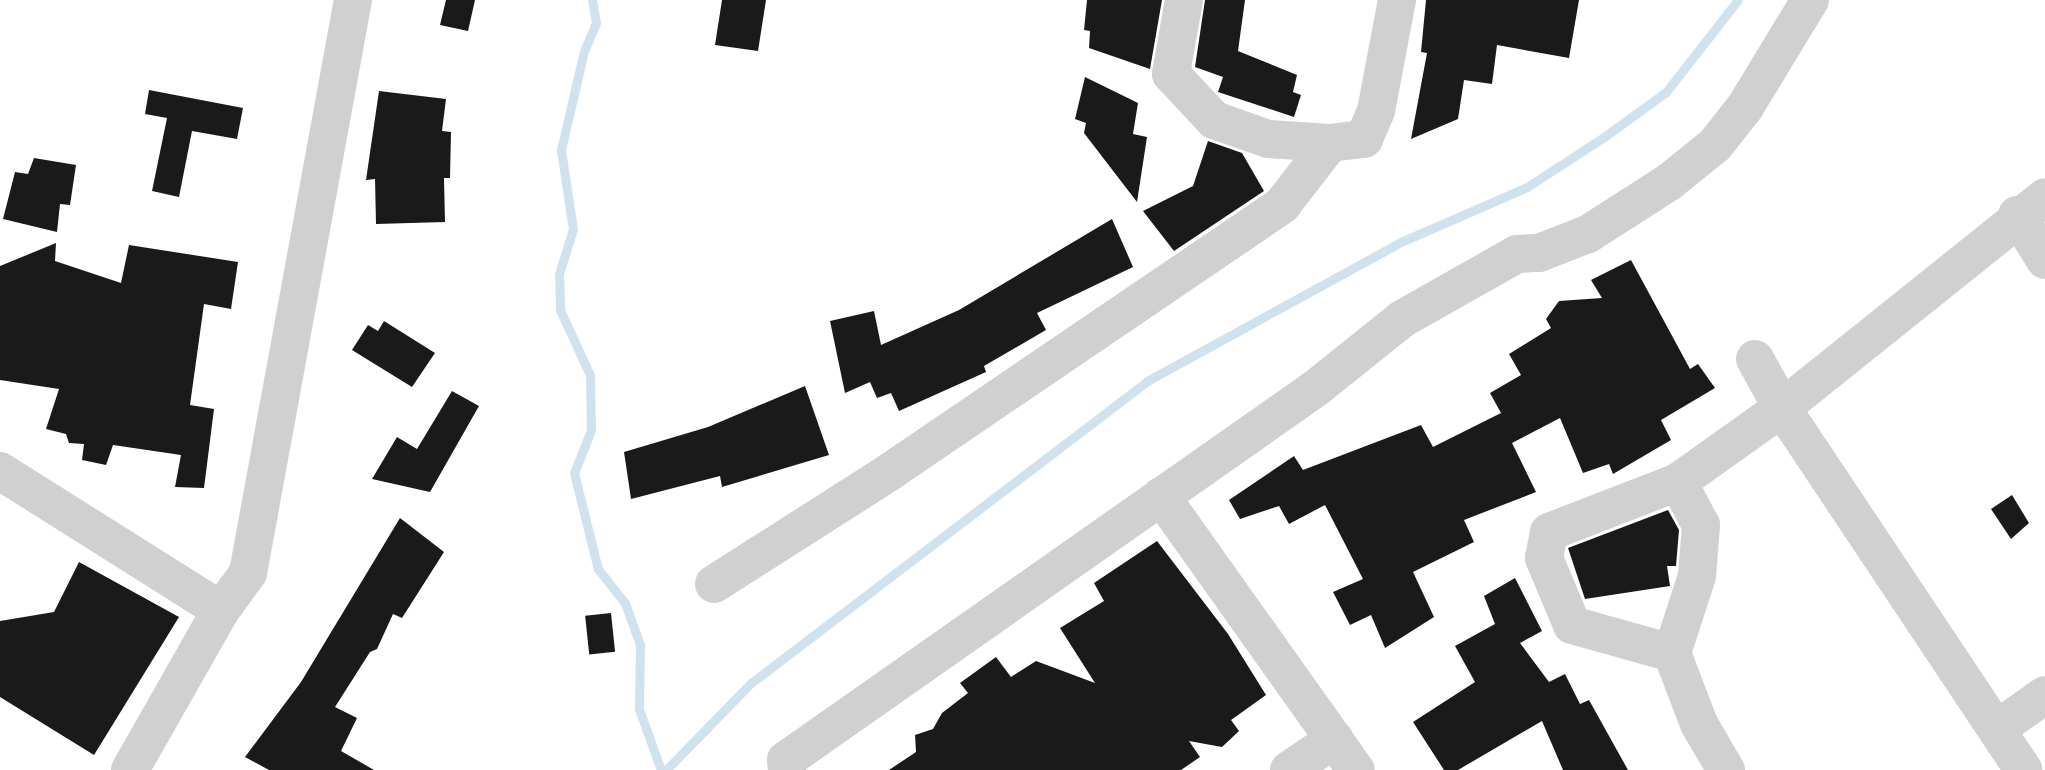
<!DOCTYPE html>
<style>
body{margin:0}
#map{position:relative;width:2045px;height:770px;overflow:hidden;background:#fff;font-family:"Fira Sans Condensed",sans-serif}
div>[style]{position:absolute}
.stream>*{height:9px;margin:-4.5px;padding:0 4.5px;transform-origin:4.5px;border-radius:4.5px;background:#cfe2ee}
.building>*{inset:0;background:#1a1a1a;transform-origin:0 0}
.street>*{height:38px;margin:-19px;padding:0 19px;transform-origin:19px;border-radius:19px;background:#d0d0d0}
span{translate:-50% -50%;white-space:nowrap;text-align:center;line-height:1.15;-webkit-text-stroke:8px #fff;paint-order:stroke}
</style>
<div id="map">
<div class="stream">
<i style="left:592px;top:0;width:23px;rotate:80deg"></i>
<i style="left:596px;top:23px;width:30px;rotate:113deg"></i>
<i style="left:584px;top:51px;width:102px;rotate:103.1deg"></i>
<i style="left:561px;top:150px;width:80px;rotate:81.4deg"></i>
<i style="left:573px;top:229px;width:47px;rotate:107.3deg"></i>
<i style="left:559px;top:274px;width:36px;rotate:88deg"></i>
<i style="left:560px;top:310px;width:72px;rotate:65.2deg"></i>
<i style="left:590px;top:375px;width:55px;rotate:89deg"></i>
<i style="left:591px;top:430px;width:46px;rotate:111.6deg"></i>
<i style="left:574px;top:473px;width:99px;rotate:76deg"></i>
<i style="left:598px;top:569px;width:43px;rotate:51.5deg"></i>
<i style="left:625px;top:603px;width:45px;rotate:70.3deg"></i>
<i style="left:640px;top:645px;width:64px;rotate:90.9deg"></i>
<i style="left:639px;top:709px;width:65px;rotate:70.2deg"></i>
<i style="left:666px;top:770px;width:122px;rotate:-45.7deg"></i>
<i style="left:751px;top:683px;width:498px;rotate:-37.3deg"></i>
<i style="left:1147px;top:381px;width:292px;rotate:-28.7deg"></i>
<i style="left:1403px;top:241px;width:135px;rotate:-23.5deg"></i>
<i style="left:1527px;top:187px;width:92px;rotate:-33deg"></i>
<i style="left:1604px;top:137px;width:77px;rotate:-36deg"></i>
<i style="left:1666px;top:92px;width:117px;rotate:-52deg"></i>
</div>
<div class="building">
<i style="clip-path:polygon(446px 0,475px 0,468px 31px,440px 25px)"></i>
<i style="clip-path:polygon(722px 0,766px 0,758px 51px,715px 45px)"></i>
<i style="clip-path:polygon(1087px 0,1162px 0,1150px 69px,1089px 48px,1090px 31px,1084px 30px)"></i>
<i style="clip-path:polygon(1205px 0,1245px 0,1238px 51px,1297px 75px,1293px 92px,1301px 95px,1294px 117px,1218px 92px,1223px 77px,1195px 67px)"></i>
<i style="clip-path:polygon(1426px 0,1579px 0,1569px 58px,1497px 45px,1492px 84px,1464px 80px,1458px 119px,1411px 139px,1427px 53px,1421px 52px)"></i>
<i style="clip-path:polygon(1085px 77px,1138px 103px,1133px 134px,1147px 137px,1137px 202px,1084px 133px,1086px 123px,1075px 119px)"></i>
<i style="clip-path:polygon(149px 90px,243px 108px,237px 139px,192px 131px,179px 197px,152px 191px,167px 118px,145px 114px)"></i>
<i style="clip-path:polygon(379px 91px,446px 99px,442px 131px,451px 132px,450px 178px,444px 178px,445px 222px,376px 224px,375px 179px,366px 180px)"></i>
<i style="clip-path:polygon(1208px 141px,1242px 153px,1264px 191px,1174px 251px,1143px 211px,1193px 186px)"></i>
<i style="clip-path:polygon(34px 158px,76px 165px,70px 205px,60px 204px,57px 232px,3px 219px,15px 172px,28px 174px)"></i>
<i style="clip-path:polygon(1112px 219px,1133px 267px,1037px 313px,1046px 330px,984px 366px,986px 372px,899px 411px,891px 393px,877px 398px,870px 382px,845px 393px,830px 321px,874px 311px,881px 345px,959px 310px)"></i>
<i style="clip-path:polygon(56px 243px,55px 261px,121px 283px,129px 245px,238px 262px,231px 309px,204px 304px,190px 405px,214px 409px,204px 488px,175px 487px,181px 455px,113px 445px,106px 465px,82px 460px,84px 444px,69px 443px,66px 434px,46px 429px,59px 389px,0 380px,0 266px)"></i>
<i style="clip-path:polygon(1631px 260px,1690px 369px,1698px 364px,1715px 388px,1661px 420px,1671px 440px,1613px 474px,1609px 464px,1583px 473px,1560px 418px,1512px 443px,1536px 492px,1464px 520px,1474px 542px,1413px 572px,1434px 617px,1385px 648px,1371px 615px,1350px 625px,1333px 592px,1363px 579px,1325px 505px,1289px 524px,1279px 506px,1240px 519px,1229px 500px,1294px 456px,1303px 470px,1421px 425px,1433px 447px,1501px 413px,1490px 393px,1521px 375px,1509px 354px,1551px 328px,1546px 319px,1559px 301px,1602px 298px,1591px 280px)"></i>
<i style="clip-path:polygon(384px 321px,435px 353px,412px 387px,352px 350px,368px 325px,378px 331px)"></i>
<i style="clip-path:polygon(805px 386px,829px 455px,722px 487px,720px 476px,631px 499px,624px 452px,708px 427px)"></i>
<i style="clip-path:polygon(452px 391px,479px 406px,430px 492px,372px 479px,397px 437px,417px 449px)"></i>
<i style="clip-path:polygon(2012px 495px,2029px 523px,2011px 539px,1991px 509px)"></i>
<i style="clip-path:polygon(1668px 510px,1679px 530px,1676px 566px,1667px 566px,1670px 586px,1585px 599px,1568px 548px)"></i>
<i style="clip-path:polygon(400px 518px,444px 552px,402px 618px,393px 614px,377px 649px,370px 652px,335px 707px,357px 718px,341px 751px,374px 770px,269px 770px,245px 757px,301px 682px)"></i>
<i style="clip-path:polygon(1157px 541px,1228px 634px,1266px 695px,1231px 720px,1239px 731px,1222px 747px,1189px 741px,1200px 757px,1181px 770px,889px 770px,916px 752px,915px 735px,933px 729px,942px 713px,968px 693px,960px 683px,996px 657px,1011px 677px,1036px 661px,1095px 683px,1060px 628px,1104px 601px,1094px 583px)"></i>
<i style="clip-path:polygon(79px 562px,179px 617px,94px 755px,0 697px,0 621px,54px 612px)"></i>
<i style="clip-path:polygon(1515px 578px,1542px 631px,1520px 643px,1549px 682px,1565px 674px,1580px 704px,1589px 700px,1628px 770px,1563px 770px,1542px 721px,1458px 770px,1444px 770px,1413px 722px,1475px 682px,1455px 646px,1495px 624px,1484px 596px)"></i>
<i style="left:611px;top:613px;width:39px;height:26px;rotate:84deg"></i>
</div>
<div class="street">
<i style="left:1184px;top:0;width:75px;rotate:100deg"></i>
<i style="left:1171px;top:74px;width:63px;rotate:46.9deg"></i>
<i style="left:1214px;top:120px;width:57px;rotate:19.4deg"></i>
<i style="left:1268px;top:139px;width:62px;rotate:3.7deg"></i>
<i style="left:1330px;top:143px;width:34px;rotate:-7deg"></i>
<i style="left:1364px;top:139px;width:30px;rotate:-67deg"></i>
<i style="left:1376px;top:111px;width:113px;rotate:-79.3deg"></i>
<i style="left:2017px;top:215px;width:53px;rotate:58.1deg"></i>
<i style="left:1755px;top:359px;width:56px;rotate:61.1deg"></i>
<i style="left:1782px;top:408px;width:435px;rotate:56.3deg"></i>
<i style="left:0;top:471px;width:261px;rotate:32.2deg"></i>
<i style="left:1161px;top:496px;width:336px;rotate:54.6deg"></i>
<i style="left:714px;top:584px;width:206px;rotate:-32.5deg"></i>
<i style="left:888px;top:473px;width:477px;rotate:-34.2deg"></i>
<i style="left:1282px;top:205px;width:78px;rotate:-52.3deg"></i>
<i style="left:1672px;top:653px;width:81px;rotate:-72deg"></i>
<i style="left:1697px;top:576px;width:51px;rotate:-85.5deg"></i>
<i style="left:1701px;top:525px;width:49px;rotate:-118.1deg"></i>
<i style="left:1997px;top:729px;width:59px;rotate:-35.3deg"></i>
<i style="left:130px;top:770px;width:184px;rotate:-60.4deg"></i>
<i style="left:221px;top:610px;width:46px;rotate:-53.9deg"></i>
<i style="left:248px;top:573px;width:583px;rotate:-79.62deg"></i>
<i style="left:787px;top:770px;width:10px;rotate:-96deg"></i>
<i style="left:786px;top:760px;width:648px;rotate:-35.06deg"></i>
<i style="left:1316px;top:388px;width:110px;rotate:-38.7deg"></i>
<i style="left:1402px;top:319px;width:132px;rotate:-29.5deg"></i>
<i style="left:1517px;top:254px;width:22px;rotate:-3deg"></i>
<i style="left:1539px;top:253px;width:53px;rotate:-21.2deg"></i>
<i style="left:1588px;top:234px;width:96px;rotate:-32.7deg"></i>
<i style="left:1669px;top:182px;width:59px;rotate:-38.8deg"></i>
<i style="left:1715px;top:145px;width:48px;rotate:-51.7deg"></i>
<i style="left:1745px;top:107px;width:125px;rotate:-58.7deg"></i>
<i style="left:1289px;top:770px;width:55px;rotate:-34deg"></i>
<i style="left:1726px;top:770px;width:53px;rotate:-120.4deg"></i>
<i style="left:1699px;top:724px;width:76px;rotate:-110.8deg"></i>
<i style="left:1672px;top:653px;width:104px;rotate:-164.4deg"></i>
<i style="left:1572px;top:625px;width:73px;rotate:-112.7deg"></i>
<i style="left:1544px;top:558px;width:26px;rotate:-79deg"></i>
<i style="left:1549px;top:532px;width:138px;rotate:-21.2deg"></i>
<i style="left:1678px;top:482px;width:128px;rotate:-35.4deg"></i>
<i style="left:1782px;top:408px;width:337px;rotate:-38.7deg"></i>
</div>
</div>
